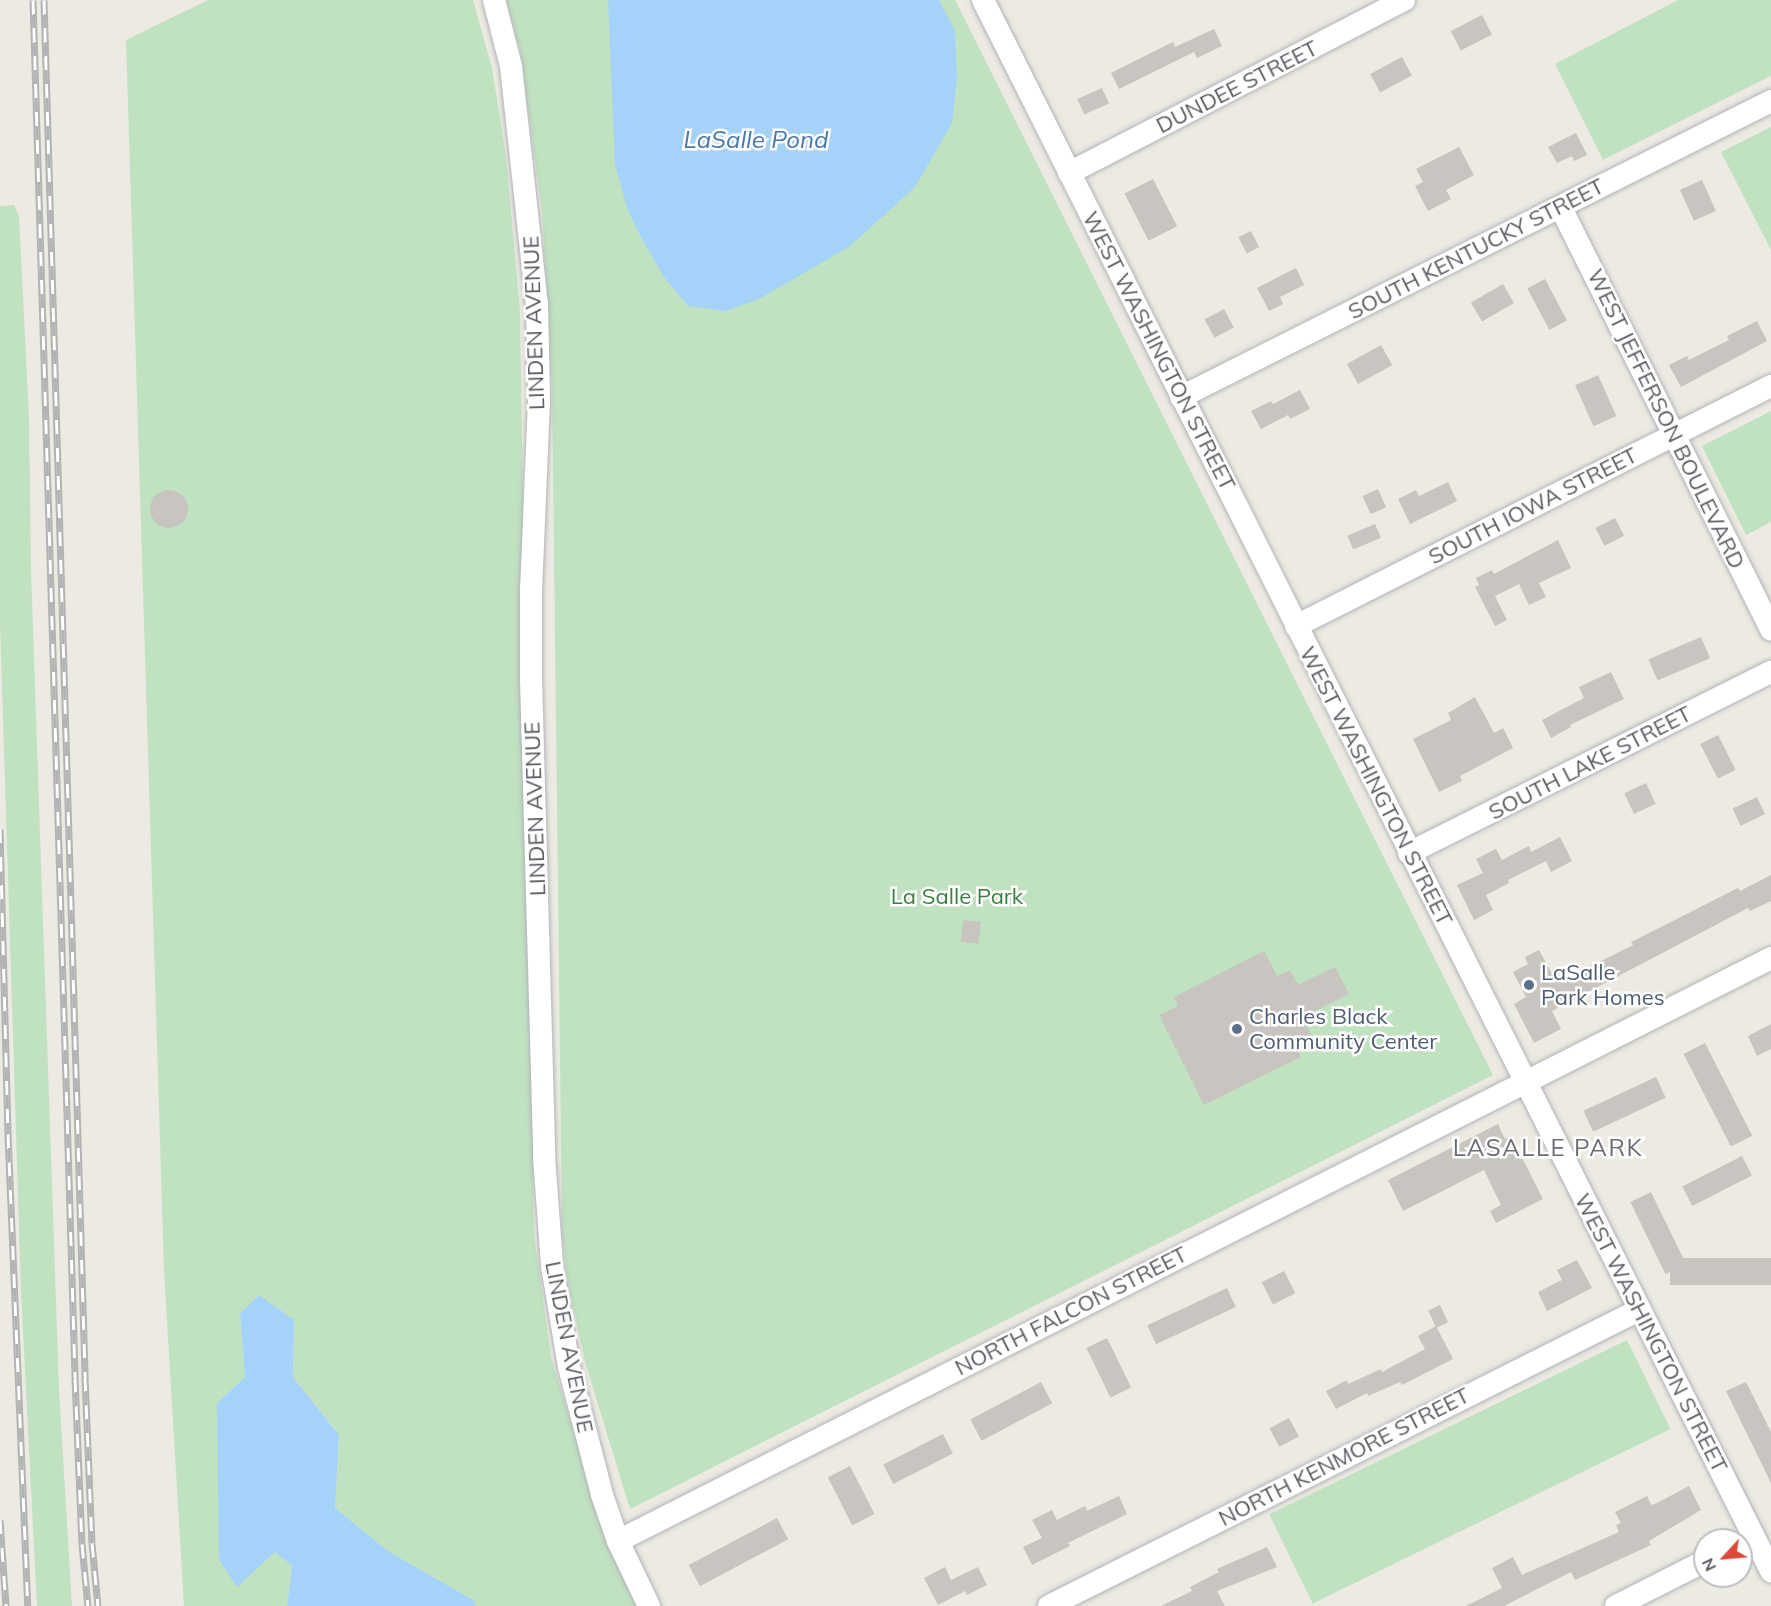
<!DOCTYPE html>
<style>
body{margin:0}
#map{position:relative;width:1771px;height:1606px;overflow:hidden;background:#eceae2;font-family:Mulish,sans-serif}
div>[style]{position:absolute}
.green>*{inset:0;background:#c0e2c1;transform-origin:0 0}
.water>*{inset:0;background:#a5d2f8}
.building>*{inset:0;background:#c8c4bf;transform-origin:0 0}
.round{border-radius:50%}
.roads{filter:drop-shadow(0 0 2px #b2b4b8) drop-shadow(0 0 2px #b2b4b8)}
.minor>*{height:22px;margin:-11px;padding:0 11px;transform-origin:11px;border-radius:11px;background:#fff}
.rail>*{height:7px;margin-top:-3.5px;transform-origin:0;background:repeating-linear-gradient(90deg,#fff 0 14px,#b2b3b3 0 28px);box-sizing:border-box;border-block:2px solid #b2b3b3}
.dots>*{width:16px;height:16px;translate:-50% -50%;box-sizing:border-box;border:3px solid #fff;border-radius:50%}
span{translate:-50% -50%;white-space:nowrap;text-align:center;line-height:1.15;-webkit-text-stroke:5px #fff;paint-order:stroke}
.street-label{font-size:22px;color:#5a5d62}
.park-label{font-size:22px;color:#3a8040}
.service-label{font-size:22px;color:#4e5e75}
.left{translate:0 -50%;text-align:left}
.water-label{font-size:24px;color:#4778b1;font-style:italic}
.neighbourhood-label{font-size:24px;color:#6b6f74;letter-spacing:1.5px}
.north{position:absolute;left:1693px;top:1528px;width:60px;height:60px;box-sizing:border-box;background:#fff;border:2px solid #bdbec0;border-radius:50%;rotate:244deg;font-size:16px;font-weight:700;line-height:24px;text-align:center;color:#5a5d62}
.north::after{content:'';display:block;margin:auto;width:21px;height:27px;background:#dc4938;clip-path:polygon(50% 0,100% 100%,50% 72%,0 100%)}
</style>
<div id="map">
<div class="green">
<i style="clip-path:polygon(208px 0,473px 0,492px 68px,506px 157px,520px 311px,534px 1234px,551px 1357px,608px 1545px,636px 1606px,476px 1606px,473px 1600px,388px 1551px,335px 1508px,339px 1435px,293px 1377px,294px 1320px,240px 1314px,245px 1377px,217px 1403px,275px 1552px,292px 1566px,287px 1606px,184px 1606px,164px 1271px,126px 40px)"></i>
<i style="clip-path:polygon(506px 0,955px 0,1493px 1075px,630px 1509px,586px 1365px,567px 1281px,562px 1227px,552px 386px,542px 211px,520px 50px)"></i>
<i style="clip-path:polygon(1678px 0,1771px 0,1771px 76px,1603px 160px,1555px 64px)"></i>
<i style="clip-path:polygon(1771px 127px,1771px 250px,1721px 152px)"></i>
<i style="clip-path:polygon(14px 205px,19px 216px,29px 418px,31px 570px,59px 1390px,72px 1606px,37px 1606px,21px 1292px,0 623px,0 206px)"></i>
<i style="clip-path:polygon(1771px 411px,1771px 522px,1746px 535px,1702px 446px)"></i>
<i style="left:1627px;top:1340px;width:99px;height:398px;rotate:64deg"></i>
</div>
<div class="water">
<i style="clip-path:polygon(608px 0,939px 0,955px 31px,957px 80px,952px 123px,915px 187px,849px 247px,759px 299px,726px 311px,688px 306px,664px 277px,643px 241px,628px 211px,615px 165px)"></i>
<i style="clip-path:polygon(259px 1295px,294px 1320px,293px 1377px,339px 1435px,335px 1508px,388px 1551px,473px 1600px,476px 1606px,287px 1606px,292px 1566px,275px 1552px,237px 1587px,219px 1560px,217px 1403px,245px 1377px,240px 1314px)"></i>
</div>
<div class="building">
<i style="left:1482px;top:15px;width:22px;height:35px;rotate:63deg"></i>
<i style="clip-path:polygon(1214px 29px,1222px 46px,1197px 58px,1194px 52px,1119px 89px,1111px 73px,1173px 42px,1175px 47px)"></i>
<i style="left:1402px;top:57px;width:21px;height:36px;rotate:62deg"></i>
<i style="left:1102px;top:88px;width:17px;height:27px;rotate:66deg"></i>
<i style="clip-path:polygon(1576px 133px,1587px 155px,1574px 161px,1572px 156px,1557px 163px,1548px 147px)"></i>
<i style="clip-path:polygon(1459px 147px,1474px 175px,1446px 190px,1451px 199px,1428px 211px,1415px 186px,1423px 182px,1416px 169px)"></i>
<i style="left:1153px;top:179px;width:53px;height:32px;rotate:63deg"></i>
<i style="left:1702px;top:180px;width:34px;height:24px;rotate:66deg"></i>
<i style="left:1251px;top:231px;width:18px;height:14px;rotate:63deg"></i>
<i style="clip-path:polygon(1296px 268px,1304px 285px,1280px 297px,1283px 304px,1269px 311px,1257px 288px)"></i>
<i style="left:1545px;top:279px;width:47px;height:20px;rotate:62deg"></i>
<i style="left:1503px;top:284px;width:22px;height:37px;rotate:60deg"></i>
<i style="left:1224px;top:309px;width:21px;height:22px;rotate:62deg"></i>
<i style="clip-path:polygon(1757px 321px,1767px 341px,1681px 387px,1669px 365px,1687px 356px,1689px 360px,1729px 340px,1727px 336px)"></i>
<i style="left:1381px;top:345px;width:23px;height:39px;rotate:61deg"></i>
<i style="left:1598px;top:375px;width:45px;height:25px;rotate:66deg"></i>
<i style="clip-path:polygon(1300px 390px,1310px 409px,1290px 419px,1288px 415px,1261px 429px,1251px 411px,1271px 401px,1273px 404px)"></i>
<i style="clip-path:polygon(1448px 482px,1457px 501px,1410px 524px,1398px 499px,1416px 490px,1419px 496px)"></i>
<i style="left:1378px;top:489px;width:20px;height:17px;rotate:66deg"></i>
<i class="round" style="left:150px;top:490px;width:38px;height:38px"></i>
<i style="left:1615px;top:518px;width:20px;height:22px;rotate:63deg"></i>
<i style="left:1375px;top:524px;width:15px;height:30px;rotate:67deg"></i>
<i style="clip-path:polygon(1558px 540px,1571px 568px,1539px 583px,1546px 597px,1529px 605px,1519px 584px,1495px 596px,1507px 620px,1495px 626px,1475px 587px,1479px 585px,1476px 578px,1492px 570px,1494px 574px)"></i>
<i style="left:1701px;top:637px;width:23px;height:57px;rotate:67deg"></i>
<i style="clip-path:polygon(1611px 672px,1624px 699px,1570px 725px,1571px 727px,1551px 738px,1542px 720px,1584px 698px,1579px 687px)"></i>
<i style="clip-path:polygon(1475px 697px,1494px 733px,1503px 728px,1513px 748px,1460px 776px,1462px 781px,1439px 792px,1413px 739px,1451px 720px,1448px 713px)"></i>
<i style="left:1718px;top:735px;width:39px;height:20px;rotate:63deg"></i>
<i style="left:1646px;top:783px;width:23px;height:24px;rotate:65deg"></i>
<i style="left:1757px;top:797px;width:19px;height:27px;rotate:65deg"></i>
<i style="clip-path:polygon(1560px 837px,1572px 861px,1551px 872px,1546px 861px,1508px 880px,1509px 883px,1486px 895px,1493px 910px,1474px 920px,1457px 885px,1483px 873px,1476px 859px,1496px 849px,1502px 860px,1529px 846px,1531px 852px)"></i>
<i style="clip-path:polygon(1771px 875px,1771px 901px,1750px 911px,1748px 908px,1552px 1011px,1561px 1029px,1534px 1043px,1514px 1004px,1526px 997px,1513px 972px,1528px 964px,1525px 957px,1539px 950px,1557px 983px,1633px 945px,1631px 942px,1738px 888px,1740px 891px)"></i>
<i style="left:963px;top:920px;width:18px;height:22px;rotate:6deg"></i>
<i style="clip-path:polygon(1264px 951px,1277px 976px,1290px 970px,1298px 985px,1335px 967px,1349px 994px,1303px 1017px,1314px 1041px,1297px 1049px,1301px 1057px,1204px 1105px,1159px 1015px,1178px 1006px,1174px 997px)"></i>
<i style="clip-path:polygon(1771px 1024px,1771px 1049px,1757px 1056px,1748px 1036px)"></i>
<i style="left:1705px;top:1043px;width:104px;height:24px;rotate:63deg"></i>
<i style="left:1656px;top:1077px;width:23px;height:80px;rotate:65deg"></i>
<i style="clip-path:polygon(1498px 1124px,1505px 1139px,1511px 1136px,1543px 1199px,1496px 1223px,1490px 1211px,1501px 1205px,1484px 1170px,1403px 1211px,1388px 1180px)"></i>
<i style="left:1742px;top:1156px;width:22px;height:67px;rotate:63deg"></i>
<i style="left:1651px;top:1192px;width:80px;height:23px;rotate:64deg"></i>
<i style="left:1771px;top:1258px;width:27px;height:101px;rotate:90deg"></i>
<i style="clip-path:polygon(1577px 1260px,1592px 1288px,1547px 1311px,1538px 1292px,1562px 1280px,1557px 1270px)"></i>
<i style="left:1284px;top:1271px;width:25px;height:25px;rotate:63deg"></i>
<i style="left:1227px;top:1288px;width:21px;height:88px;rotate:65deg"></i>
<i style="left:1440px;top:1305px;width:19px;height:13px;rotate:65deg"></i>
<i style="clip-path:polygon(1436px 1326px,1453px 1359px,1402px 1385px,1400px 1382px,1368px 1396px,1367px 1393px,1336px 1409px,1326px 1391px,1347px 1380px,1348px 1384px,1381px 1369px,1382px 1372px,1425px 1349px,1418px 1336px)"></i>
<i style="left:1107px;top:1338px;width:55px;height:23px;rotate:64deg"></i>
<i style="left:1041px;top:1382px;width:24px;height:80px;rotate:62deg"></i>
<i style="clip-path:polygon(1746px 1382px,1771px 1432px,1771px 1483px,1726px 1391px)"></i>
<i style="left:1289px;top:1418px;width:21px;height:22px;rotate:62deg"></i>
<i style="left:943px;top:1434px;width:22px;height:67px;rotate:63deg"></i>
<i style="left:850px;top:1466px;width:54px;height:25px;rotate:63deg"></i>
<i style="clip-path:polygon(1689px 1486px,1701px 1510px,1649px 1541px,1651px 1545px,1575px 1580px,1571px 1572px,1504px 1606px,1466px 1606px,1502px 1588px,1492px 1568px,1513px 1557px,1522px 1575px,1619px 1532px,1616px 1525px,1621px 1523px,1615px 1512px,1647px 1496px,1651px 1505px,1657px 1503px)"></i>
<i style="clip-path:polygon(1119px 1496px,1127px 1514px,1068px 1543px,1070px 1546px,1032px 1565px,1023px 1547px,1042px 1538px,1032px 1520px,1052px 1510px,1057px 1520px,1085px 1506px,1087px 1511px)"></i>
<i style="left:777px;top:1518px;width:24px;height:100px;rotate:62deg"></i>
<i style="clip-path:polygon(1267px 1547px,1277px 1567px,1217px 1591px,1225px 1606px,1161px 1606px,1192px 1591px,1190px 1587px,1219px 1572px,1217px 1569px)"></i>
<i style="clip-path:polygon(945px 1567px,951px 1580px,978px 1567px,987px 1585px,967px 1595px,965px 1591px,938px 1605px,924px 1578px)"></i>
</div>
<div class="roads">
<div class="minor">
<i style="left:494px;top:0;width:68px;rotate:75.6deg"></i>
<i style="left:511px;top:66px;width:239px;rotate:83.8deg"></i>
<i style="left:537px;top:304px;width:97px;rotate:88.8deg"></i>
<i style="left:539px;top:401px;width:187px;rotate:92.4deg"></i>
<i style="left:531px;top:588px;width:91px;rotate:90deg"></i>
<i style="left:531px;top:679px;width:477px;rotate:88.4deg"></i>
<i style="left:544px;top:1156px;width:110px;rotate:85.8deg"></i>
<i style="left:552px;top:1266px;width:102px;rotate:80.4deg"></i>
<i style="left:569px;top:1367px;width:132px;rotate:75.5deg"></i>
<i style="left:602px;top:1495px;width:49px;rotate:70.8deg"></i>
<i style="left:618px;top:1541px;width:72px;rotate:64.5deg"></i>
<i style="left:983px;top:0;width:1758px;rotate:63.36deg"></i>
<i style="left:1069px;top:173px;width:377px;rotate:-27.3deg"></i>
<i style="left:1561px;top:208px;width:471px;rotate:63.5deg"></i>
<i style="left:1181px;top:397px;width:660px;rotate:-26.64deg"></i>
<i style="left:1296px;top:626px;width:532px;rotate:-26.81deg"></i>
<i style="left:1409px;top:853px;width:405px;rotate:-26.6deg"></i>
<i style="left:618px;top:1541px;width:1292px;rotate:-26.82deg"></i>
<i style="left:1049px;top:1606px;width:660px;rotate:-26.64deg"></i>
<i style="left:1616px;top:1606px;width:100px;rotate:-26.8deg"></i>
</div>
</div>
<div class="rail">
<i style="left:33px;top:0;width:1379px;rotate:88.25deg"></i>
<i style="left:75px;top:1378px;width:166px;rotate:87.6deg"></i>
<i style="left:82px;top:1544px;width:62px;rotate:84.5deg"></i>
<i style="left:44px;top:0;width:1378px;rotate:88.29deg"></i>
<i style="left:85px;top:1377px;width:166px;rotate:87.6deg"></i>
<i style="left:92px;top:1543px;width:63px;rotate:84.6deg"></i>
<i style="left:0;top:829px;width:305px;rotate:88.5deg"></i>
<i style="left:8px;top:1134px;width:472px;rotate:87.6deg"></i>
<i style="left:0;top:1520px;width:86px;rotate:86deg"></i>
</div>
<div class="dots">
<i style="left:1529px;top:985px;background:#5c6f8a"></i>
<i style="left:1237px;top:1029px;background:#5c6f8a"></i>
</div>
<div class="street-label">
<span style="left:1237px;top:87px;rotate:-27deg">DUNDEE STREET</span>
<span style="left:1476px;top:249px;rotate:-27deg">SOUTH KENTUCKY STREET</span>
<span style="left:534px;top:323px;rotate:-92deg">LINDEN AVENUE</span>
<span style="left:1159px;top:351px;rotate:63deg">WEST WASHINGTON STREET</span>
<span style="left:1666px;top:419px;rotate:64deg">WEST JEFFERSON BOULEVARD</span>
<span style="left:1533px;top:506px;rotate:-27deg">SOUTH IOWA STREET</span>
<span style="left:1590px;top:763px;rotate:-27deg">SOUTH LAKE STREET</span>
<span style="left:1376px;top:786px;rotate:63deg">WEST WASHINGTON STREET</span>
<span style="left:535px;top:809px;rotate:-92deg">LINDEN AVENUE</span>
<span style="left:1071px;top:1311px;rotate:-27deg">NORTH FALCON STREET</span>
<span style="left:1651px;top:1333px;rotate:63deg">WEST WASHINGTON STREET</span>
<span style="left:569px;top:1347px;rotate:79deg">LINDEN AVENUE</span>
<span style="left:1344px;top:1457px;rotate:-27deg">NORTH KENMORE STREET</span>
</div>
<div class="park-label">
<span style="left:957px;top:897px">La Salle Park</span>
</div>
<div class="service-label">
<span class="left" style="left:1541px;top:985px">LaSalle<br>Park Homes</span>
<span class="left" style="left:1249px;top:1029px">Charles Black<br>Community Center</span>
</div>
<div class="water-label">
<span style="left:756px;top:140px">LaSalle Pond</span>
</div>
<div class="neighbourhood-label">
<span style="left:1548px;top:1148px">LASALLE PARK</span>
</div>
<div class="north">N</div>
</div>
